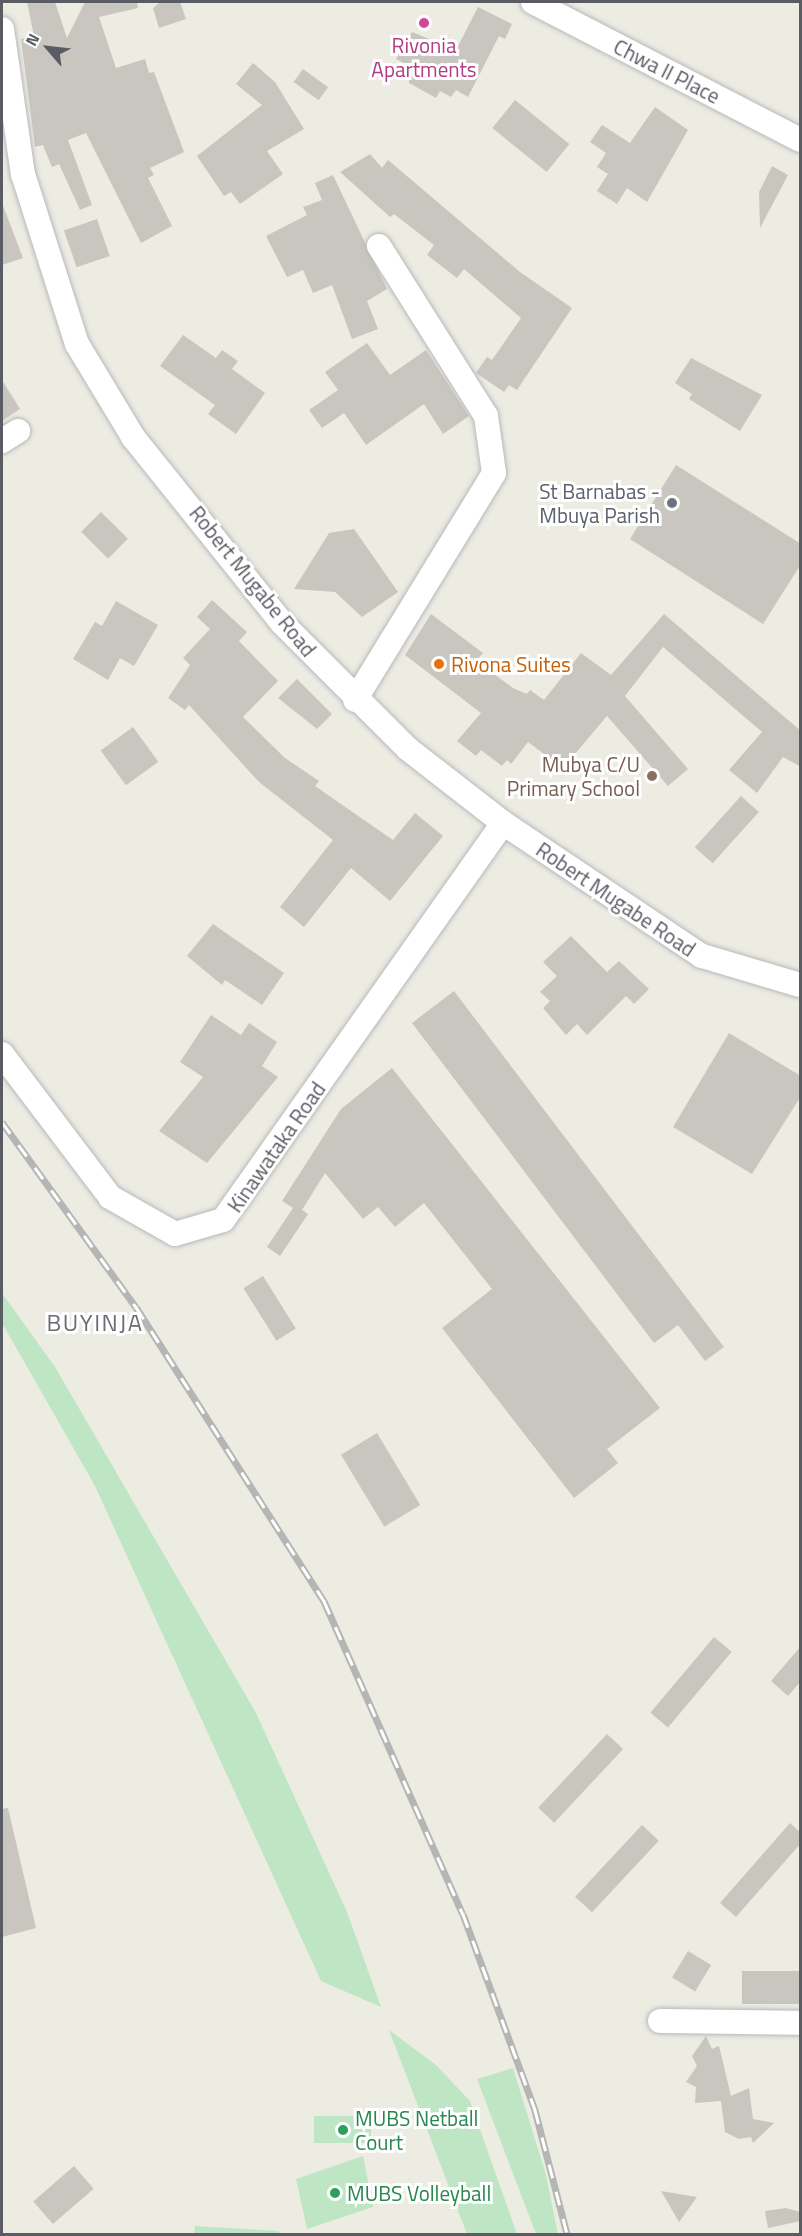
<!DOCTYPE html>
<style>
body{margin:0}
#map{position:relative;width:802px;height:2236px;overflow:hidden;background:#edece2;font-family:"Titillium Web",sans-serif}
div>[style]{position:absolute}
.green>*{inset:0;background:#bee5c4;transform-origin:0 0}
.building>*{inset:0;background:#c8c6bf;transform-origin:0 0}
.roads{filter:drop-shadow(0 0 2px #b7b9be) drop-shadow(0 0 2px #b7b9be)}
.minor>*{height:24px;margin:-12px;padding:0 12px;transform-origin:12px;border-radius:12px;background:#fff}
.rail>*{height:7px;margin-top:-3.5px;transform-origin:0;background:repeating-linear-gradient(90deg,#fff 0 14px,#b5b5b6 0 28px);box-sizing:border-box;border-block:2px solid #b5b5b6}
.dots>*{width:16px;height:16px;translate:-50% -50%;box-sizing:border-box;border:3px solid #fff;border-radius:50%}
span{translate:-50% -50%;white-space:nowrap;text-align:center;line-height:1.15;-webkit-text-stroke:6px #fff;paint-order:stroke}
.hotel-label{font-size:21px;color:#b23c85}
.street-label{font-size:21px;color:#5a5c63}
.worship-label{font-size:21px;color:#5b616d}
.right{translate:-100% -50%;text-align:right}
.food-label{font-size:21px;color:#c56008}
.left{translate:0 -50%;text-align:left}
.education-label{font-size:21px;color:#785e54}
.leisure-label{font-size:21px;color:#27864d}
.quarter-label{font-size:24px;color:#6b6e75;letter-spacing:1.5px}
.frame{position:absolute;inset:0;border:3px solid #5a5c63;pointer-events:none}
.north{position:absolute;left:18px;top:18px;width:60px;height:60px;-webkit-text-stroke:4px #fff;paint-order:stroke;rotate:298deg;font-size:16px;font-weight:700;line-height:24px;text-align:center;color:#5a5c63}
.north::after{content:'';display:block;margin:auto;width:21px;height:27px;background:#5a5c63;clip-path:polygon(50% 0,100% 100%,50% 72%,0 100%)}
</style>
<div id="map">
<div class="green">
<i style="clip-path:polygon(2px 1293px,55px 1367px,256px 1713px,347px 1912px,381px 2007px,321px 1981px,95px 1486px,2px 1323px)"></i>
<i style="clip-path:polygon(389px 2030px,436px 2065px,470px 2101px,517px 2234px,467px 2234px)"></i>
<i style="clip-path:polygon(513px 2068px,546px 2175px,558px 2234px,536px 2234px,477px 2079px)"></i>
<i style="left:371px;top:2116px;width:27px;height:57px;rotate:90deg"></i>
<i style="clip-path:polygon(363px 2156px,373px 2207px,307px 2229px,296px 2179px)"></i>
<i style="clip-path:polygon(195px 2226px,279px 2231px,279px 2234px,194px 2234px)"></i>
</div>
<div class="building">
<i style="clip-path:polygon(27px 2px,55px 2px,67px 38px,85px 2px,137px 2px,138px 8px,99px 17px,116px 68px,145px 59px,149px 73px,154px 72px,184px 152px,150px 168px,154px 175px,148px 178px,172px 226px,141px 243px,86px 133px,68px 140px,92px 205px,80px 210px,59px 164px,52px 167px,43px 145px,35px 147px,21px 39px,34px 36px)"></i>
<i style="clip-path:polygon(160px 2px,180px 2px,186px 19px,159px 28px,153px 8px)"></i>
<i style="clip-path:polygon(478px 7px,512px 24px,505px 39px,499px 36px,468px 97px,456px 90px,451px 97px,440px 91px,436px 98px,409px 83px,411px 67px,396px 59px,412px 32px,456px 50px)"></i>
<i style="clip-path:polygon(253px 63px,275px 82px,304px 129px,267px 151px,283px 174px,240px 204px,231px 192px,224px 196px,197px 156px,262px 105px,236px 84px)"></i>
<i style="left:303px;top:69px;width:31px;height:16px;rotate:36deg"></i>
<i style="left:515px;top:100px;width:70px;height:36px;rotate:39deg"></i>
<i style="clip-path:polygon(655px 107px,688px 130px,647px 202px,627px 188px,617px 204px,597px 191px,608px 174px,597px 167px,606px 153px,590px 142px,602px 125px,630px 143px)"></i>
<i style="clip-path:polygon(370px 154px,382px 168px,388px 160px,520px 272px,572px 308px,517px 390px,509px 385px,504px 392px,476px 373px,487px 357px,492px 360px,521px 318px,464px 269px,457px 278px,427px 255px,434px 245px,394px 214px,390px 217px,340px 172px)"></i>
<i style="clip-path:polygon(772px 166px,788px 175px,760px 228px,759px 192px)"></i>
<i style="clip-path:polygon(333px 175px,387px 289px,367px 301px,378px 329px,352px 339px,332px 285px,313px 293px,303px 270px,287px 277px,266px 236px,307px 215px,303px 207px,322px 200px,315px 183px)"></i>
<i style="clip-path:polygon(2px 203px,23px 258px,2px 265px)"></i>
<i style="left:97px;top:219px;width:39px;height:35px;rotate:71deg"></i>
<i style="clip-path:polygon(183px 335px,216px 358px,222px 350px,238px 361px,232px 369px,265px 393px,236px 434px,208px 414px,215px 405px,160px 366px)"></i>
<i style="clip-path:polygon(367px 343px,390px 375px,426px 350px,469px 416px,443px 434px,424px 404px,366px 445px,344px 413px,322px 428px,309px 410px,338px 390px,325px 372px)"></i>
<i style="clip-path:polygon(691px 358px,762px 395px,740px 431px,689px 399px,692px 394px,675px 383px)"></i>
<i style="clip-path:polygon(2px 380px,20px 409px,2px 421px)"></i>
<i style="clip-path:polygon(676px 465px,801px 544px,801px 564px,763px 624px,630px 539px)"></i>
<i style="left:101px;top:512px;width:38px;height:28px;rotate:45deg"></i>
<i style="clip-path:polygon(354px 529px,398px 592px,362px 617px,335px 592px,294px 589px,329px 533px)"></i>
<i style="clip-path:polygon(212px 600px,247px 632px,239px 641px,278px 681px,243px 717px,285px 758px,319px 781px,315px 786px,393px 840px,415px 813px,443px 836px,390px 901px,351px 868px,304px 927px,280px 907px,333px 840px,259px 782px,189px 705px,185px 710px,168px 698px,190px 665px,183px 658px,210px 629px,197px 617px)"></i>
<i style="clip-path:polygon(116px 601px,158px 625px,134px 666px,120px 658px,108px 680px,73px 659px,95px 622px,102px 626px)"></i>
<i style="clip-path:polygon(431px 614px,483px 653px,476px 661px,513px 688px,527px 694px,530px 690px,544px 700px,581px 653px,611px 675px,664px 614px,801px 731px,801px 767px,783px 757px,757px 793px,729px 770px,762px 732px,663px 647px,625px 696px,688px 769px,668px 786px,607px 716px,563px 768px,528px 742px,511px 764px,507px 760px,502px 766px,481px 750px,476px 756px,457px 741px,481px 713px,405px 655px)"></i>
<i style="clip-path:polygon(297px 679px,332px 714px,317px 729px,278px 698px)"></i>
<i style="left:133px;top:727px;width:43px;height:40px;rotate:54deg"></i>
<i style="left:741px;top:796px;width:24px;height:69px;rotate:42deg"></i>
<i style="clip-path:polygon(213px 924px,284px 973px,262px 1005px,225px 980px,222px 985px,187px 956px)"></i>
<i style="clip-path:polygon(571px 936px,607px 972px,619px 961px,649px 989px,634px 1004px,626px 996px,587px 1035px,577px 1024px,566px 1035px,543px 1008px,550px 1001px,540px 992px,557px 976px,543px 962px)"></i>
<i style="clip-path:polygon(454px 991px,724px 1347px,705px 1361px,678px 1325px,654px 1343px,412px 1023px)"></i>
<i style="clip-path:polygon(211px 1015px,241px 1035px,249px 1023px,277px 1042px,262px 1066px,278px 1077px,207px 1163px,159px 1131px,203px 1077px,180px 1062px)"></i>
<i style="clip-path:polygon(729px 1033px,801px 1076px,801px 1096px,752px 1174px,673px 1127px)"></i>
<i style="clip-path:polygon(392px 1068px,660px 1408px,607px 1449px,618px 1463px,574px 1498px,442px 1328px,492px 1289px,424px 1203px,395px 1227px,378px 1207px,363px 1219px,325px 1173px,302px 1210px,308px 1214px,280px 1256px,267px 1247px,293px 1208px,282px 1201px,341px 1109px)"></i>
<i style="left:263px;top:1276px;width:62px;height:23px;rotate:58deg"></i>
<i style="left:377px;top:1433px;width:84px;height:42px;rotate:59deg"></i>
<i style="left:714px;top:1637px;width:23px;height:99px;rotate:40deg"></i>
<i style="clip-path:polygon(801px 1646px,801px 1681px,788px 1696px,771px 1681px)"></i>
<i style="left:607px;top:1734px;width:22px;height:101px;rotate:43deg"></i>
<i style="clip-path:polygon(8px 1808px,36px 1928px,2px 1937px,2px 1809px)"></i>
<i style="clip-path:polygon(790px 1823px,801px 1833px,801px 1843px,736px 1917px,720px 1903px)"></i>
<i style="left:642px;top:1825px;width:23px;height:98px;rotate:43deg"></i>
<i style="left:688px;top:1951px;width:27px;height:31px;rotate:31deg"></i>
<i style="left:801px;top:1971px;width:33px;height:59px;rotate:90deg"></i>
<i style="clip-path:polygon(706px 2036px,712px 2049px,719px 2046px,731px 2096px,749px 2088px,753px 2119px,774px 2123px,753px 2143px,751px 2137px,739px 2139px,725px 2132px,721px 2101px,695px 2103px,696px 2087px,686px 2082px,697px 2066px,692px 2056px)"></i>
<i style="left:74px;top:2166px;width:30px;height:54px;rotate:49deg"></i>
<i style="clip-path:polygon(661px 2191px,697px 2197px,679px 2222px)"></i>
<i style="clip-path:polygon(786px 2208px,801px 2212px,801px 2221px,768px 2228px,765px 2211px)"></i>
</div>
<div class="roads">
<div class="minor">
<i style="left:533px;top:2px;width:301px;rotate:27.3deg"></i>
<i style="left:2px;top:29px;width:147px;rotate:81.8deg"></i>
<i style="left:23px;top:174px;width:178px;rotate:72.4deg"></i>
<i style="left:77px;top:344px;width:109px;rotate:58.9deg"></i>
<i style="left:133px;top:437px;width:238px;rotate:51.3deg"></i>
<i style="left:282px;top:623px;width:178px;rotate:45deg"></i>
<i style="left:408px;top:749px;width:120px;rotate:37.9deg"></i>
<i style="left:503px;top:823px;width:239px;rotate:33.8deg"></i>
<i style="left:702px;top:956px;width:102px;rotate:16.5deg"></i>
<i style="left:2px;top:441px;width:19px;rotate:-32deg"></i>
<i style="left:355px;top:700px;width:266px;rotate:-58.5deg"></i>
<i style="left:494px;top:473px;width:58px;rotate:-98deg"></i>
<i style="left:486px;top:416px;width:201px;rotate:-122.2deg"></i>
<i style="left:2px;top:1054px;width:179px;rotate:52.9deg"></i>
<i style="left:110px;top:1197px;width:75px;rotate:29.6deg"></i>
<i style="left:175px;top:1234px;width:50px;rotate:-16.3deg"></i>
<i style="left:223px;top:1220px;width:486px;rotate:-54.8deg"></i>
<i style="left:660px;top:2021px;width:140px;rotate:0.8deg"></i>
</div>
</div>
<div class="rail">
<i style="left:2px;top:1122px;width:228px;rotate:54.1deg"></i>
<i style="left:136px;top:1307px;width:349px;rotate:57.4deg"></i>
<i style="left:324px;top:1601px;width:342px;rotate:66.1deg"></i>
<i style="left:463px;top:1914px;width:209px;rotate:69.8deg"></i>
<i style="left:535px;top:2110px;width:128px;rotate:75.5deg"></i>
</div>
<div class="dots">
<i style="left:424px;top:23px;background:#d1479c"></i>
<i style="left:672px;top:503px;background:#6b7280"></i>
<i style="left:439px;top:664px;background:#e8710a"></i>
<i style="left:652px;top:776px;background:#8d6e63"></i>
<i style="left:343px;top:2130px;background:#2e9e5b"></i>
<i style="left:335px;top:2193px;background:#2e9e5b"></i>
</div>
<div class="hotel-label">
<span style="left:424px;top:57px">Rivonia<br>Apartments</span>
</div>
<div class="street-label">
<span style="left:667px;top:71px;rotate:27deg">Chwa II Place</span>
<span style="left:253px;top:581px;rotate:51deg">Robert Mugabe Road</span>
<span style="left:616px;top:899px;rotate:34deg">Robert Mugabe Road</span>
<span style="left:276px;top:1147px;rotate:-55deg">Kinawataka Road</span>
</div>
<div class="worship-label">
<span class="right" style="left:660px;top:503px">St Barnabas -<br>Mbuya Parish</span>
</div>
<div class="food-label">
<span class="left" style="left:451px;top:664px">Rivona Suites</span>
</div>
<div class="education-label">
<span class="right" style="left:640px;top:776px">Mubya C/U<br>Primary School</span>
</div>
<div class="leisure-label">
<span class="left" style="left:355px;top:2130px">MUBS Netball<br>Court</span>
<span class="left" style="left:347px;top:2193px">MUBS Volleyball</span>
</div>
<div class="quarter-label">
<span style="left:95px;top:1323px">BUYINJA</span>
</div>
<div class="frame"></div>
<div class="north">N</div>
</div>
